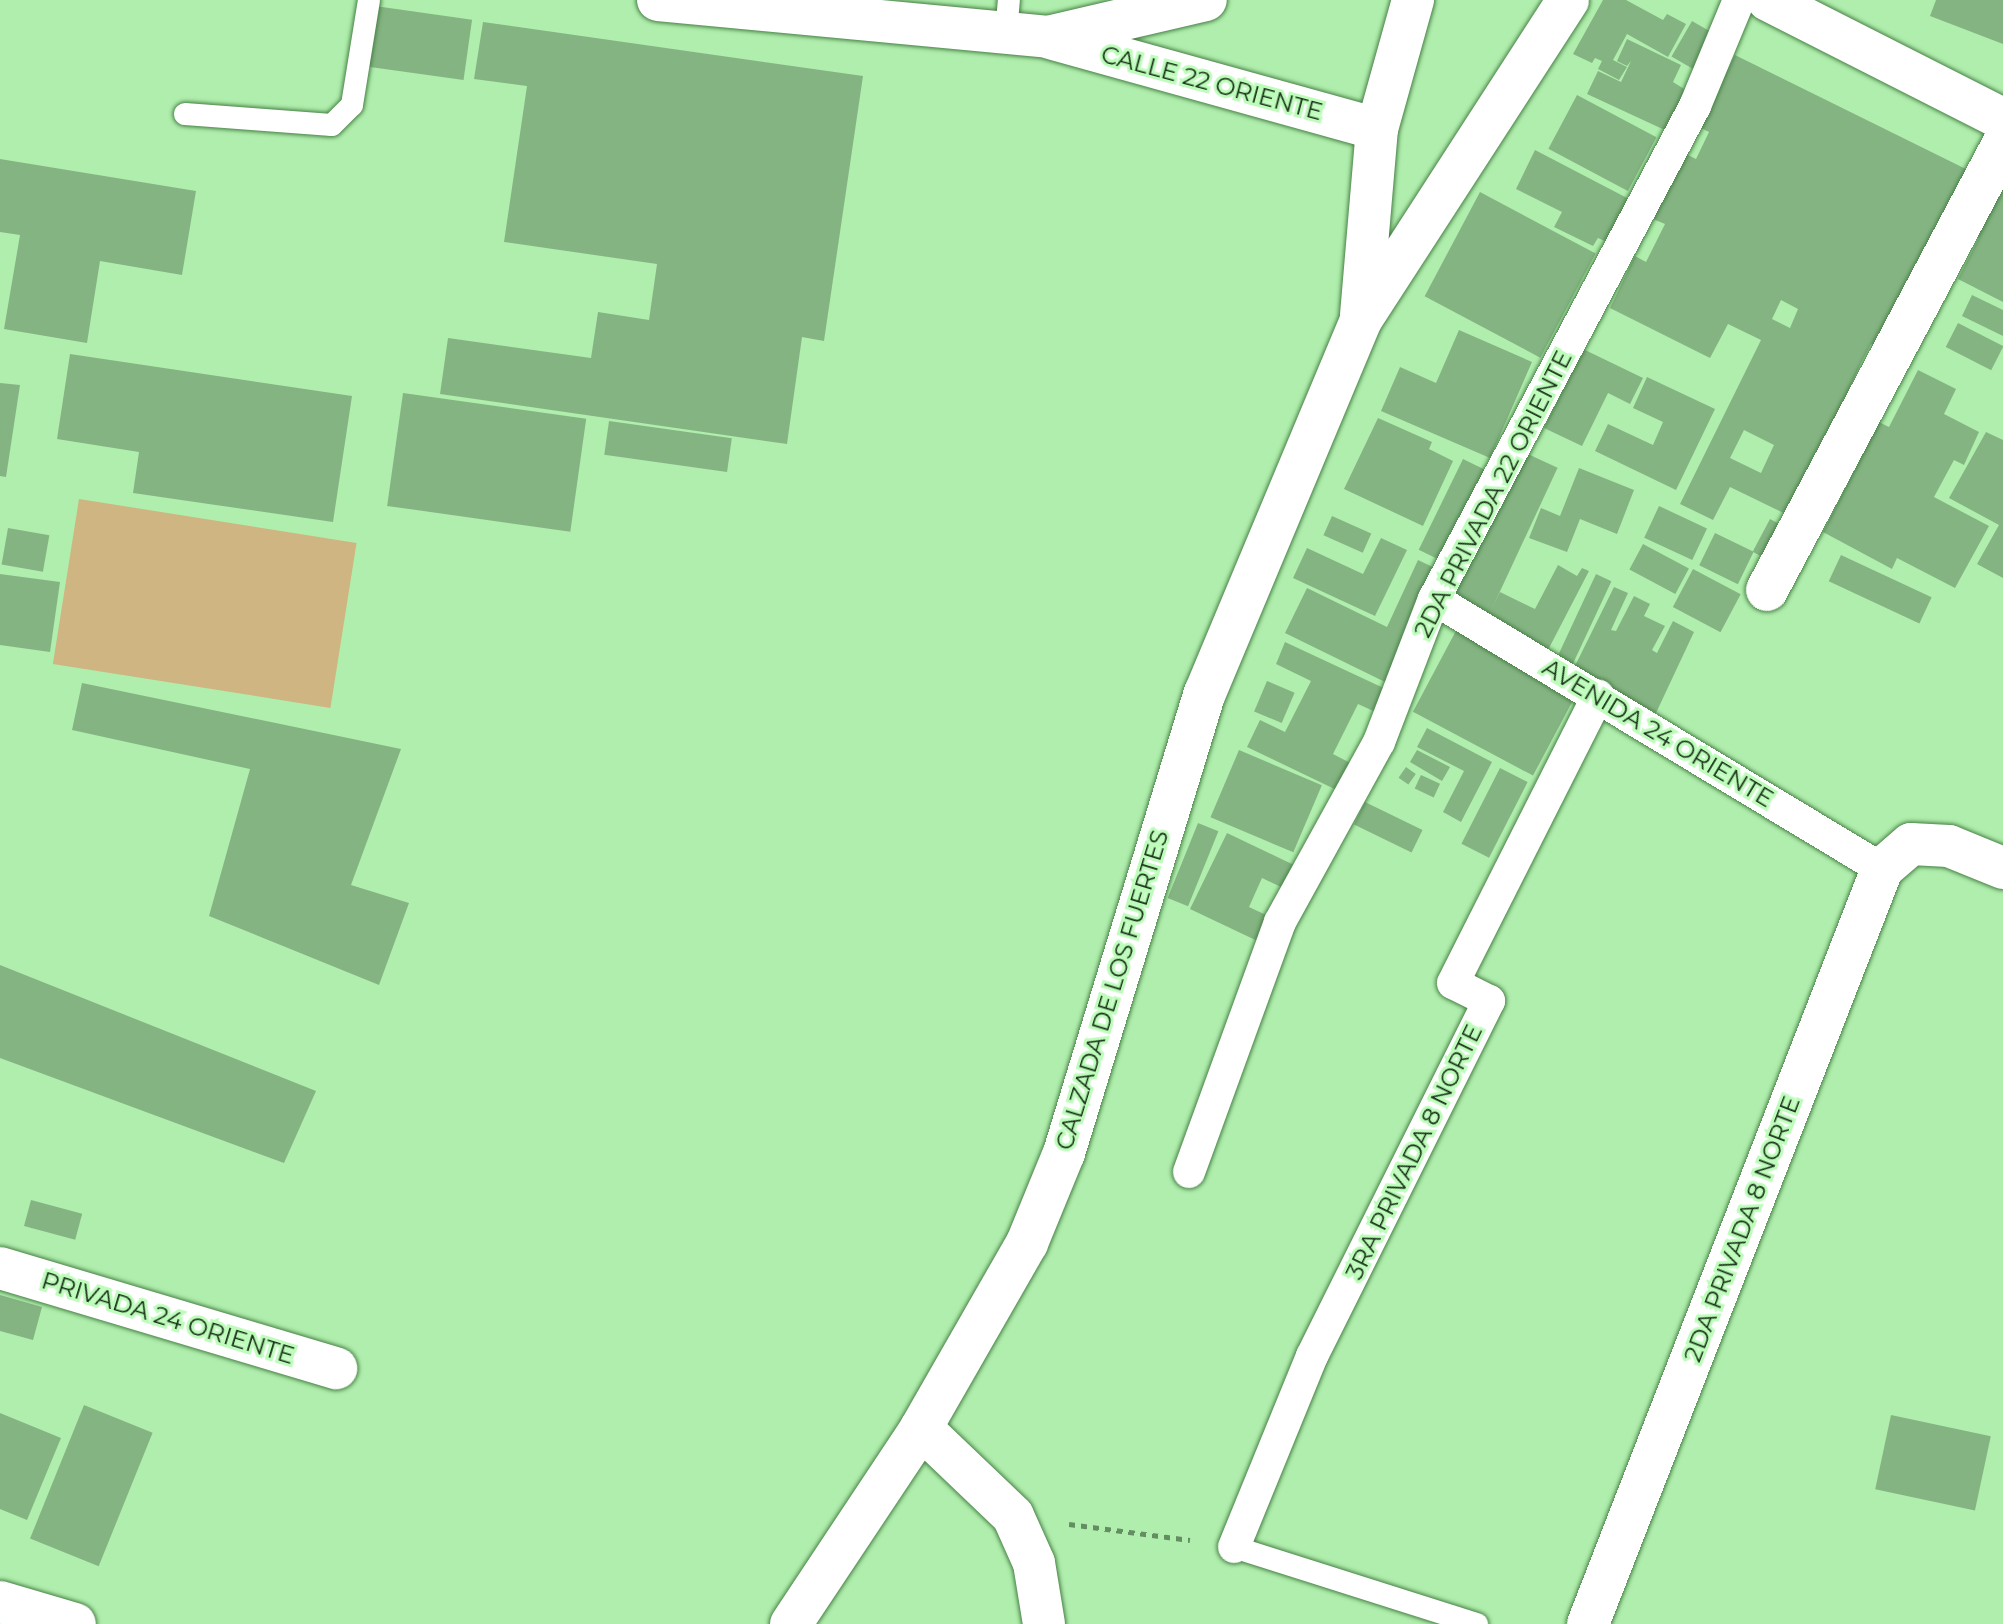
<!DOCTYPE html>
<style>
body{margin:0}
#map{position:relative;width:2003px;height:1624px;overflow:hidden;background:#b0eead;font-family:Montserrat,sans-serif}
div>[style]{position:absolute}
.green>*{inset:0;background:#cfb582;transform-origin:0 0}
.building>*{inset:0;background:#85b483;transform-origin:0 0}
.path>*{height:5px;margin-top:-2.5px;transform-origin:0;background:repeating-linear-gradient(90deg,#638e61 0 6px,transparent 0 12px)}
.roads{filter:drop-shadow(0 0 2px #478146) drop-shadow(0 0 2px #478146)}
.service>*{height:22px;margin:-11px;padding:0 11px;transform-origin:11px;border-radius:11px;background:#fff}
.pedestrian>*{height:32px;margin:-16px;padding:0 16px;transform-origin:16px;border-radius:16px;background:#fff}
.minor>*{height:42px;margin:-21px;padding:0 21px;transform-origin:21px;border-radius:21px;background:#fff}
span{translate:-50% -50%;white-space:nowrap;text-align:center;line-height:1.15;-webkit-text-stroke:6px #bdfcba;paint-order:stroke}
.street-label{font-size:24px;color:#183017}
</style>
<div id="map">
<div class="green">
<i style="left:79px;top:499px;width:281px;height:167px;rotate:9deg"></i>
</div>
<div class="building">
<i style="clip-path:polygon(1603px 0,1626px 0,1663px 20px,1667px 14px,1686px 24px,1668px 57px,1627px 34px,1613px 60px,1627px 67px,1619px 80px,1598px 69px,1602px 61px,1595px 58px,1592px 63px,1573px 54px)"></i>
<i style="clip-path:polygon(1936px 0,2003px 0,2003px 44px,1930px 16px)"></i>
<i style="left:375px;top:6px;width:98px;height:61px;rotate:8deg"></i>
<i style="left:1692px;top:21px;width:34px;height:41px;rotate:30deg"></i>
<i style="clip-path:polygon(483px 22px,863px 76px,824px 341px,802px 337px,787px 444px,440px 394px,448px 338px,591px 358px,598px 312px,649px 320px,657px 264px,504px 242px,527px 86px,474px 79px)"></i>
<i style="clip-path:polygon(1627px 39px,1681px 65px,1673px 82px,1689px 92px,1669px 132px,1587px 94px,1598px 71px,1621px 82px,1631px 61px,1627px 66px,1617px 61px)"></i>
<i style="clip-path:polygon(evenodd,1735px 55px,1976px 174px,1880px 349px,1871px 344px,1861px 363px,1849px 389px,1858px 393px,1798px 520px,1730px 487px,1713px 520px,1680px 504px,1761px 340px,1728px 324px,1710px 358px,1610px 308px,1635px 256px,1646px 262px,1665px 224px,1653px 219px,1686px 154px,1696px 159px,1709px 132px,1699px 127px,1735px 55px,1781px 300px,1798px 309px,1790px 328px,1772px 319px,1781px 300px,1735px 55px,1744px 430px,1774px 445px,1761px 473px,1730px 458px,1744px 430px)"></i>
<i style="left:1577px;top:95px;width:90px;height:61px;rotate:28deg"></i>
<i style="clip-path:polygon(1535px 150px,1629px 199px,1607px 242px,1598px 238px,1593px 246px,1554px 227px,1562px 212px,1516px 189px)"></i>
<i style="clip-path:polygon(0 159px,196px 191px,182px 275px,100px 261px,87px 343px,4px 329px,20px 235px,0 232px)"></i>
<i style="clip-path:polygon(2003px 176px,2003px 302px,1958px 279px,1979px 238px,1971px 234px)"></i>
<i style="left:1480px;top:192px;width:131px;height:118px;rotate:28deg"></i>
<i style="clip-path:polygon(1972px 295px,2003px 310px,2003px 336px,1962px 316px)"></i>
<i style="left:1958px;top:323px;width:51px;height:27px;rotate:27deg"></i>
<i style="clip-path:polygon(1459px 330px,1532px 362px,1490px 458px,1381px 411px,1400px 367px,1436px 383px)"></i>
<i style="clip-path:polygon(1583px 349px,1643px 378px,1630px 404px,1608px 393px,1582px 446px,1544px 428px)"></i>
<i style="clip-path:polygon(70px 354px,352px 396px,333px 522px,133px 493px,139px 452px,57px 439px)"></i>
<i style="clip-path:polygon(1918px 370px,1956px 389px,1944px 414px,1979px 432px,1964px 465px,1954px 460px,1934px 497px,1989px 526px,1955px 588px,1897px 558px,1892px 569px,1823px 532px,1879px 422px,1889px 427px)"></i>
<i style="clip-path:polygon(1647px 377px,1715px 409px,1676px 490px,1595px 451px,1608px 424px,1653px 445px,1663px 422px,1633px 408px)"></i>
<i style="clip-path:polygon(0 383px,20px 385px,6px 477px,0 476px)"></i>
<i style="left:403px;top:393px;width:185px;height:114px;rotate:8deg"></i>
<i style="clip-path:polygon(1378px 418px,1432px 442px,1429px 449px,1453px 461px,1423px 526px,1344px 489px)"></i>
<i style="left:609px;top:421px;width:124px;height:34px;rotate:8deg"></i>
<i style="clip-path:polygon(1986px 432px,2003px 440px,2003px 578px,1977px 564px,1999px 525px,1949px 498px)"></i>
<i style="left:1515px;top:448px;width:47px;height:164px;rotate:25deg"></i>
<i style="left:1463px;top:459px;width:25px;height:101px;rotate:26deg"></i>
<i style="clip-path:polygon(1579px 468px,1634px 490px,1617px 534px,1580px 519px,1567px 552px,1529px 538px,1541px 508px,1560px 516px)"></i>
<i style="left:1659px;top:506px;width:53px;height:35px;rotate:25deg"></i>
<i style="left:1332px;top:516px;width:43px;height:21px;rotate:24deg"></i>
<i style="left:1770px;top:519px;width:26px;height:37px;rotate:28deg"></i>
<i style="left:8px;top:528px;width:42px;height:37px;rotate:10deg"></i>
<i style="left:1715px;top:533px;width:43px;height:36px;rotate:26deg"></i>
<i style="clip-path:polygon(1381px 538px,1407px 550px,1375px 616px,1293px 578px,1307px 548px,1363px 574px)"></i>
<i style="left:1643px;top:544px;width:52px;height:29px;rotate:28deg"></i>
<i style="left:1841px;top:555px;width:100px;height:29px;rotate:25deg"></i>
<i style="clip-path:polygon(1418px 560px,1437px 569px,1385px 682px,1285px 633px,1307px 588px,1387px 627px)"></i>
<i style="clip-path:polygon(1558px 565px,1577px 576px,1582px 568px,1589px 571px,1548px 650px,1486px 619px,1500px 592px,1535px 609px)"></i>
<i style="left:1693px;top:569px;width:54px;height:43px;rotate:28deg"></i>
<i style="clip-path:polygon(0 574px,60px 582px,50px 652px,0 645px)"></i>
<i style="left:1596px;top:574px;width:17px;height:93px;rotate:25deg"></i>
<i style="clip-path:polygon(1614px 587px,1628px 593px,1611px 630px,1616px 631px,1634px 596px,1650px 604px,1644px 616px,1665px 626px,1652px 650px,1657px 653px,1673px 621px,1694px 632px,1656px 713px,1573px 670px)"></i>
<i style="left:1458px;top:627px;width:136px;height:96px;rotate:28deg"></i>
<i style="clip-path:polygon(1285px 642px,1390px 691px,1380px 714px,1358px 704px,1333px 754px,1358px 767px,1345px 794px,1247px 747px,1260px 720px,1285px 732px,1311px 681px,1276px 664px)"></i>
<i style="left:1267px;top:681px;width:30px;height:33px;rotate:23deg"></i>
<i style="clip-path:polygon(82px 683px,401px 749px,351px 885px,409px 903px,379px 985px,209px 916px,250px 769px,72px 730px)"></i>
<i style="clip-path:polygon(1427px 728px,1492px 762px,1461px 822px,1443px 812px,1464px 771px,1417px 747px)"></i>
<i style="left:1239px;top:750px;width:90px;height:73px;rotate:23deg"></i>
<i style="clip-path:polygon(1417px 750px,1450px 767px,1442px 781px,1410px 762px)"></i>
<i style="left:1406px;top:767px;width:12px;height:13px;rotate:35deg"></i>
<i style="left:1500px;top:768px;width:31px;height:85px;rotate:27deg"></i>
<i style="left:1421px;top:775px;width:21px;height:15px;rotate:25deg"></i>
<i style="left:1365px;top:802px;width:64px;height:25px;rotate:26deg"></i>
<i style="left:1198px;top:823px;width:22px;height:81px;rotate:22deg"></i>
<i style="clip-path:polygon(1227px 833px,1294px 865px,1283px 888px,1262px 878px,1249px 907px,1277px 920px,1268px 946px,1190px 909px)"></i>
<i style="clip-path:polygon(0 965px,316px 1091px,284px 1163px,0 1058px)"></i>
<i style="left:31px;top:1200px;width:53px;height:27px;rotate:15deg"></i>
<i style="clip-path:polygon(0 1295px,42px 1307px,33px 1340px,0 1331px)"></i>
<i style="left:84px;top:1405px;width:74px;height:144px;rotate:22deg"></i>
<i style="clip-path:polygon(0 1413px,61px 1438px,27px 1520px,0 1509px)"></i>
<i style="left:1891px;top:1415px;width:102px;height:76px;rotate:12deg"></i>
</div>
<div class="path">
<i style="left:1069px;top:1524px;width:122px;rotate:7.5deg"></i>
</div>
<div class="roads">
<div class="service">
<i style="left:1006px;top:33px;width:33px;rotate:-85deg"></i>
<i style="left:185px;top:114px;width:147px;rotate:4.3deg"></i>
<i style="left:332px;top:125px;width:28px;rotate:-45deg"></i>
<i style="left:352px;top:105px;width:106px;rotate:-80.8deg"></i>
<i style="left:1234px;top:1547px;width:255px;rotate:17.6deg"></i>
</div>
<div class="pedestrian">
<i style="left:1434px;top:599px;width:523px;rotate:31.08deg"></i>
<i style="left:1189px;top:1172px;width:266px;rotate:-70deg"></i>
<i style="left:1280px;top:922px;width:205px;rotate:-61.2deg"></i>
<i style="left:1379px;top:742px;width:153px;rotate:-69deg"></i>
<i style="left:1434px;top:599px;width:558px;rotate:-62.1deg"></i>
<i style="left:1695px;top:106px;width:115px;rotate:-67.5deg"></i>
<i style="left:1234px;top:1547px;width:206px;rotate:-67.8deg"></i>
<i style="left:1312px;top:1356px;width:397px;rotate:-63.5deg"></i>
<i style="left:1489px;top:1001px;width:40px;rotate:-153.4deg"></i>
<i style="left:1453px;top:983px;width:322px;rotate:-63.2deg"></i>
</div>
<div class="minor">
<i style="left:658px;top:0;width:392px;rotate:5.4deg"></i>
<i style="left:1048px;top:37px;width:162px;rotate:-13.2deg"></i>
<i style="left:1768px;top:0;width:263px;rotate:26.9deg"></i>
<i style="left:1053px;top:39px;width:336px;rotate:15.5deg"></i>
<i style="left:1361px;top:315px;width:187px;rotate:-85.1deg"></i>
<i style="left:1377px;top:129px;width:134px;rotate:-74.4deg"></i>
<i style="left:1767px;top:590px;width:505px;rotate:-62.11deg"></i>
<i style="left:0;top:1268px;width:351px;rotate:16.6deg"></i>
<i style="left:921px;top:1428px;width:127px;rotate:43.7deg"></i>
<i style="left:1013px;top:1516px;width:51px;rotate:65.9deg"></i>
<i style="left:1034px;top:1563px;width:62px;rotate:80.7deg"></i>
<i style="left:0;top:1602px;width:78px;rotate:16.3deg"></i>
<i style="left:791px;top:1624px;width:235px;rotate:-56.4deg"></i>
<i style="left:921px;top:1428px;width:213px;rotate:-60.2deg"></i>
<i style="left:1027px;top:1243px;width:97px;rotate:-67.7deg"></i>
<i style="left:1064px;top:1153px;width:481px;rotate:-73deg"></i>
<i style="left:1205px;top:693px;width:404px;rotate:-67.3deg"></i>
<i style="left:1361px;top:320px;width:381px;rotate:-57.1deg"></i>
<i style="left:1588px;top:1624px;width:810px;rotate:-68.72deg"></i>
<i style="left:1882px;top:869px;width:38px;rotate:-41deg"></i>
<i style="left:1911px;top:844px;width:38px;rotate:3deg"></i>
<i style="left:1949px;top:846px;width:58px;rotate:22.2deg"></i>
</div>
</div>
<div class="street-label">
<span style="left:1212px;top:83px;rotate:15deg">CALLE 22 ORIENTE</span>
<span style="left:1493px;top:494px;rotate:-63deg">2DA PRIVADA 22 ORIENTE</span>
<span style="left:1658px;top:733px;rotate:31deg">AVENIDA 24 ORIENTE</span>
<span style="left:1112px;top:990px;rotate:-73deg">CALZADA DE LOS FUERTES</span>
<span style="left:1414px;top:1152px;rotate:-64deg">3RA PRIVADA 8 NORTE</span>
<span style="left:1742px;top:1229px;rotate:-69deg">2DA PRIVADA 8 NORTE</span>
<span style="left:168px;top:1318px;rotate:17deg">PRIVADA 24 ORIENTE</span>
</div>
</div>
